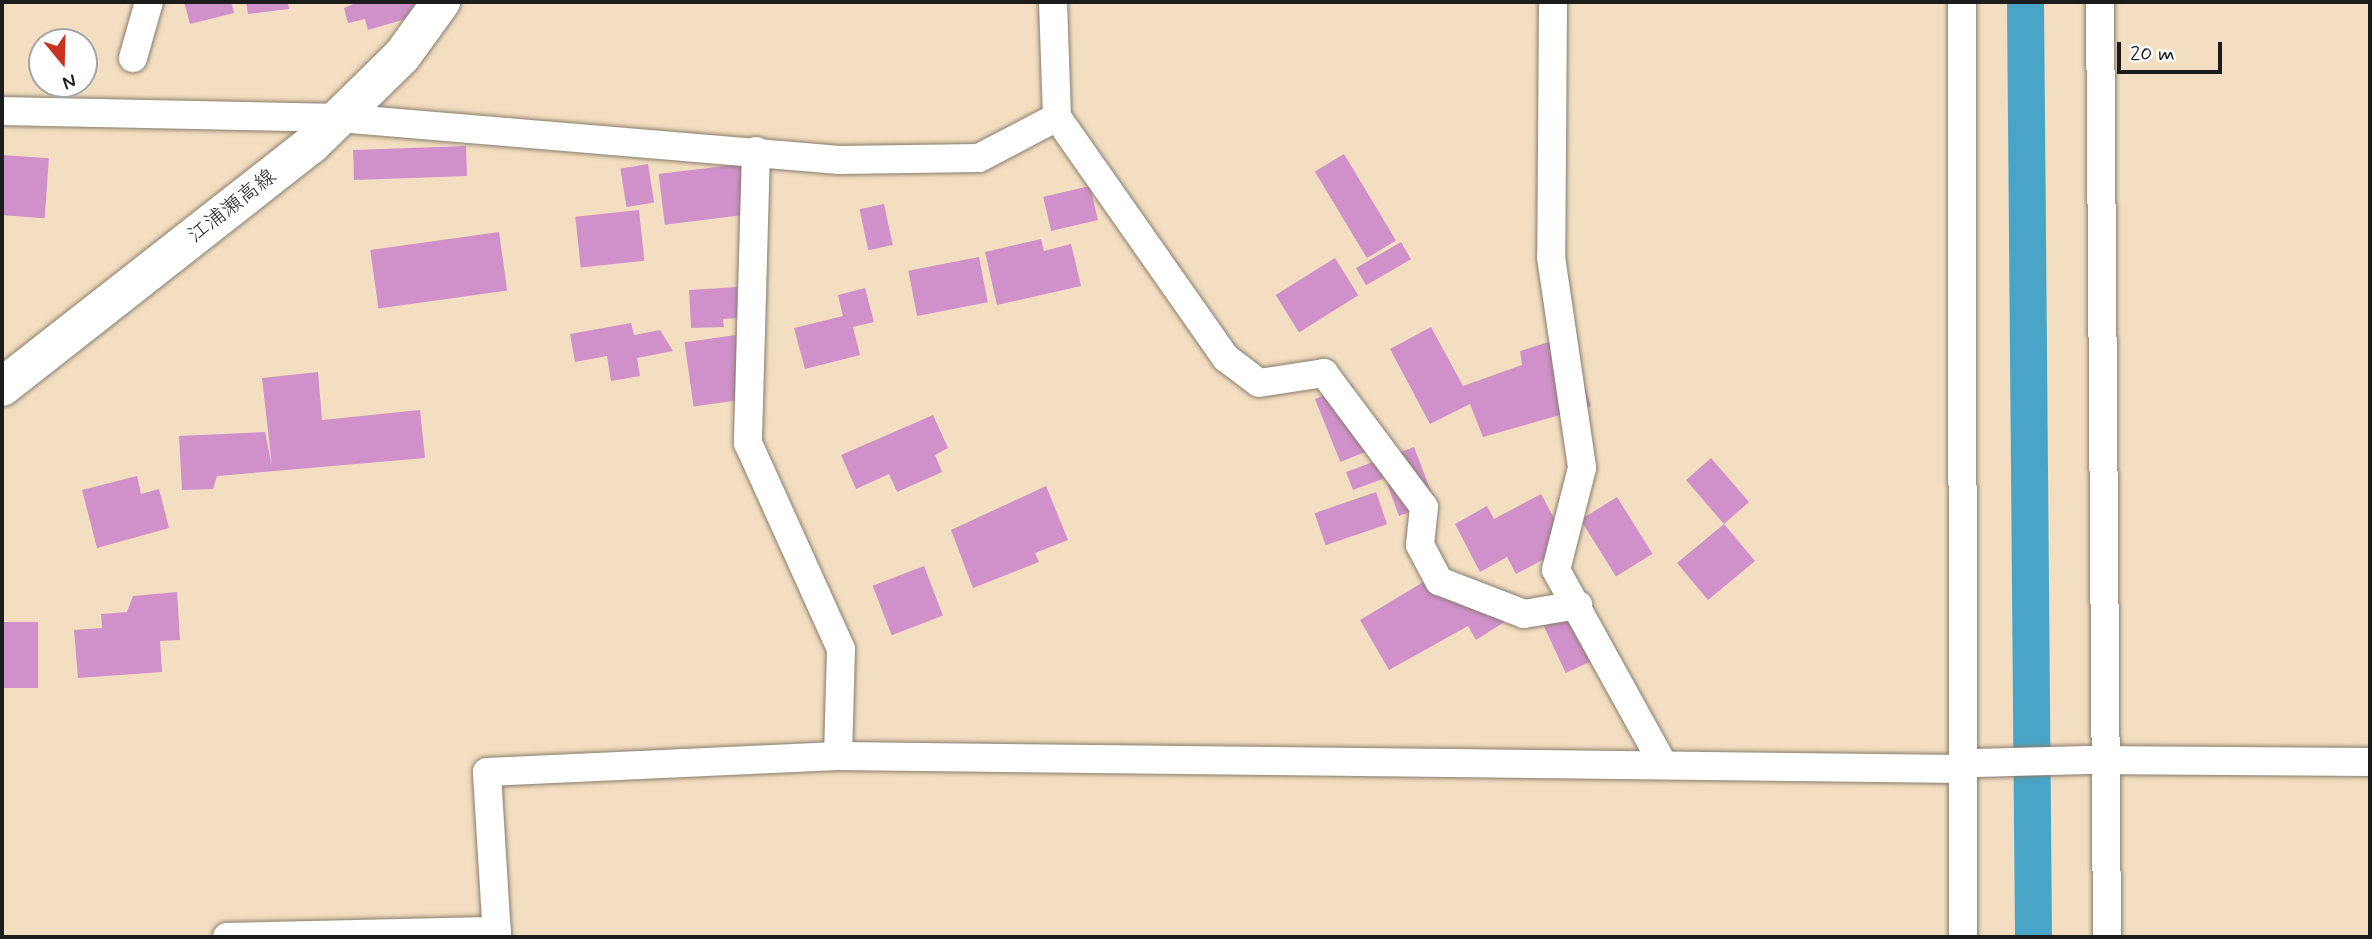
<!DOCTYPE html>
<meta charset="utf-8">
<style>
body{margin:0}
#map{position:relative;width:2372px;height:939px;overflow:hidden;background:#f3dec1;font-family:Mynerve,"Klee One",sans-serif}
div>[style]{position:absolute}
.canal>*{height:37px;margin:-18.5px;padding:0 18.5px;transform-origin:18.5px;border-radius:18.5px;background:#48a5c7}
.building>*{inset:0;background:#d091ca;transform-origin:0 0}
.roads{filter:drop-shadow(0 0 2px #887d6e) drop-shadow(0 0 2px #887d6e)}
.street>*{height:28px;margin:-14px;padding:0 14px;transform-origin:14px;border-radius:14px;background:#fff}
.secondary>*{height:38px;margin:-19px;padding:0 19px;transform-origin:19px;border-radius:19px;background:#fff}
span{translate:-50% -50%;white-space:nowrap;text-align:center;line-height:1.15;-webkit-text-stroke:7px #fff;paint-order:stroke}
.street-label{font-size:21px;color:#1c1c1c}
.frame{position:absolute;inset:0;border:4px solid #1c1c1c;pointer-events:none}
.north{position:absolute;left:28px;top:28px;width:70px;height:70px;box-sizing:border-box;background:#fff;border:2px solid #a4a4a4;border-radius:50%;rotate:161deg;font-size:19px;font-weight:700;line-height:28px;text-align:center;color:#1c1c1c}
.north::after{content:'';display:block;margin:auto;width:24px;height:32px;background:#c8321e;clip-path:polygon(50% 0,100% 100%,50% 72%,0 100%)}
.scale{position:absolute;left:2117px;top:42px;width:105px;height:32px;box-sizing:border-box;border:4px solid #1c1c1c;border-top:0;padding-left:9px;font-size:21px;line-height:24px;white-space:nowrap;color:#1c1c1c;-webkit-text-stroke:5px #fff;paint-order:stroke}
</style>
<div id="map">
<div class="canal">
<i style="left:2025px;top:2px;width:935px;rotate:89.51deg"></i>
</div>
<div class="building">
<i style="clip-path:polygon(184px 2px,231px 2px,234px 13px,190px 24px)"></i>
<i style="clip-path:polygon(246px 2px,288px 2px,289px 9px,248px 14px)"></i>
<i style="clip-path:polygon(358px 2px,422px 2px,426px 13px,368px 30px,365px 19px,348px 23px,344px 8px)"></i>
<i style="left:466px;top:146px;width:30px;height:113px;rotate:88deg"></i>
<i style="left:1344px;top:154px;width:101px;height:34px;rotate:59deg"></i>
<i style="left:2px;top:155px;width:47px;height:60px;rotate:4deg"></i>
<i style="left:648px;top:164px;width:39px;height:28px;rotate:81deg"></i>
<i style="left:741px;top:164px;width:51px;height:83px;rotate:83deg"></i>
<i style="left:1090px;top:186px;width:35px;height:48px;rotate:77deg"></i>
<i style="left:884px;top:204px;width:42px;height:25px;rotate:78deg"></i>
<i style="left:639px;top:210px;width:51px;height:64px;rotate:84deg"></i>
<i style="left:499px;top:232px;width:59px;height:130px;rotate:82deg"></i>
<i style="clip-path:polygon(1041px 239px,1044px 251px,1071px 244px,1081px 286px,997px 305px,985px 252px)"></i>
<i style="left:1401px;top:242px;width:20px;height:52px;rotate:60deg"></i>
<i style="left:979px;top:257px;width:46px;height:72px;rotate:79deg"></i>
<i style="left:1335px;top:258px;width:44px;height:70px;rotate:58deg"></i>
<i style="clip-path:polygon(737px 287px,739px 318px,723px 319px,724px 327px,691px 328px,689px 290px)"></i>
<i style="clip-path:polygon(865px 288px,874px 322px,853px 327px,860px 355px,805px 369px,794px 328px,843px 316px,838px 295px)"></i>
<i style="clip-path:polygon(631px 323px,634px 335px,660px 330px,673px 351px,637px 358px,640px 376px,611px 381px,607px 356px,575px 362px,570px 334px)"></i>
<i style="clip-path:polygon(1431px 327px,1463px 386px,1522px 365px,1520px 351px,1568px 336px,1591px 406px,1483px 437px,1470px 404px,1430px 424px,1390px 349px)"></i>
<i style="left:736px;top:335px;width:65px;height:52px;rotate:82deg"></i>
<i style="clip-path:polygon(318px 372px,322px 420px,420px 410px,425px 458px,217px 476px,213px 489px,182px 490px,179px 436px,265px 432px,272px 466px,262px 378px)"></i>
<i style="left:1352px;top:384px;width:68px;height:40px;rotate:68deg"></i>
<i style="clip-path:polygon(933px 415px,948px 448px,935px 455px,942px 472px,897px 492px,889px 474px,856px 489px,841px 455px)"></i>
<i style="clip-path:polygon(1414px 447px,1435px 502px,1399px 516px,1385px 478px,1353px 490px,1346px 472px)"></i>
<i style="clip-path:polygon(1711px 458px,1749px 502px,1724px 524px,1755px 561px,1708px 600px,1677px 563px,1724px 524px,1686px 480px)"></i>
<i style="clip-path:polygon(137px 476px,141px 494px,159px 489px,169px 528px,97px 548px,82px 490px)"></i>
<i style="clip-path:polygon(1046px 486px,1068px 540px,1035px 553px,1039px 562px,973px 588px,951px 530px)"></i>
<i style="left:1376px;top:492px;width:34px;height:65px;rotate:71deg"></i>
<i style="clip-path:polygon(1541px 494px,1569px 546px,1516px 574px,1507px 557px,1480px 572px,1455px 524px,1487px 506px,1494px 519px)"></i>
<i style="left:1617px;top:497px;width:67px;height:43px;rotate:58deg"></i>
<i style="left:924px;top:566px;width:53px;height:55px;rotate:69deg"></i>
<i style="clip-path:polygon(1445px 569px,1506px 621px,1476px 640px,1468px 626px,1389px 670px,1360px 620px)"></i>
<i style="clip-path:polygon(177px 592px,180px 640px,160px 641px,162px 672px,78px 678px,74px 630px,102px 628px,101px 614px,127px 612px,133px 596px)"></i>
<i style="left:1580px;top:609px;width:52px;height:40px;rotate:65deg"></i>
<i style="left:2px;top:622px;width:36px;height:66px"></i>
</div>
<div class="roads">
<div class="street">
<i style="left:1053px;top:2px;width:115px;rotate:88deg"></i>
<i style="left:1057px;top:117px;width:294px;rotate:55deg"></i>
<i style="left:1226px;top:358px;width:41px;rotate:37.1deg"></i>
<i style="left:1259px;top:383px;width:66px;rotate:-8.7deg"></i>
<i style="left:1324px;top:373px;width:167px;rotate:53.3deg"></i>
<i style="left:1424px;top:507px;width:38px;rotate:96deg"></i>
<i style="left:1420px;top:545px;width:41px;rotate:62.2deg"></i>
<i style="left:1439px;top:581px;width:91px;rotate:21.2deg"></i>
<i style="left:1524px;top:614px;width:55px;rotate:-9.5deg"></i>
<i style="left:1553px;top:2px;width:255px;rotate:90.4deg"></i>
<i style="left:1551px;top:257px;width:213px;rotate:81.6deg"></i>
<i style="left:1582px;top:468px;width:105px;rotate:104.3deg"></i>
<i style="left:1556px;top:570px;width:219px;rotate:61.1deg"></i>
<i style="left:1962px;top:2px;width:935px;rotate:89.94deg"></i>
<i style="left:2100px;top:2px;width:935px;rotate:89.57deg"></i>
<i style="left:133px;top:58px;width:58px;rotate:-74.1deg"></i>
<i style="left:2px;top:111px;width:337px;rotate:1.2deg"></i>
<i style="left:339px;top:118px;width:502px;rotate:4.8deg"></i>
<i style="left:839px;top:160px;width:140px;rotate:-0.8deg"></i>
<i style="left:979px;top:158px;width:88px;rotate:-27.7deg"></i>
<i style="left:756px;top:151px;width:292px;rotate:91.6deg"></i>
<i style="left:748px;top:443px;width:226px;rotate:65.7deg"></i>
<i style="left:841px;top:649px;width:107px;rotate:91.6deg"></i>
<i style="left:227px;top:937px;width:270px;rotate:-1.3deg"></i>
<i style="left:497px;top:937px;width:165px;rotate:-93.5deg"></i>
<i style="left:487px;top:772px;width:351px;rotate:-2.6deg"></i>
<i style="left:838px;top:756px;width:1124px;rotate:0.66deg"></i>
<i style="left:1962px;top:769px;width:14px;rotate:-25deg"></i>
<i style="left:1975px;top:763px;width:112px;rotate:-1.5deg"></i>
<i style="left:2087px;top:760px;width:283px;rotate:0.4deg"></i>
</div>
<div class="secondary">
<i style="left:2px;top:387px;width:392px;rotate:-38.1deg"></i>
<i style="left:311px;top:145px;width:127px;rotate:-44.4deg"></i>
<i style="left:402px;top:56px;width:67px;rotate:-54.2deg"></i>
</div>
</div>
<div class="street-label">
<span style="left:232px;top:206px;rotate:-38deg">江浦瀬高線</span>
</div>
<div class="frame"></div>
<div class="north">N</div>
<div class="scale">20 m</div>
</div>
